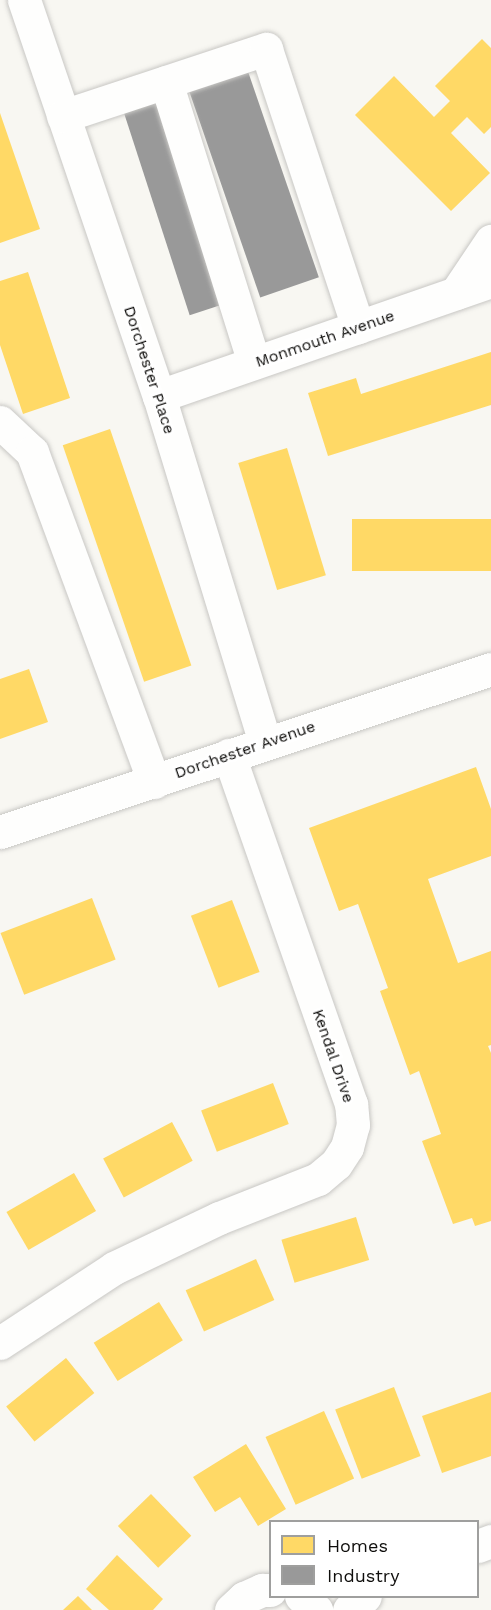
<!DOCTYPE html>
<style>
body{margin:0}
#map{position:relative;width:491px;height:1610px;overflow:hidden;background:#f8f7f2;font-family:"Work Sans",sans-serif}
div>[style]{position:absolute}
.homes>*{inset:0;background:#ffd966;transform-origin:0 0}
.industry>*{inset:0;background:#999;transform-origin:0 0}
.roads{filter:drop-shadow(0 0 2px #c8c7c4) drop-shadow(0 0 2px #c8c7c4)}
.minor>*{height:33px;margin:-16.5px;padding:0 16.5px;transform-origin:16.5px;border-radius:16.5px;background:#fefefd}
span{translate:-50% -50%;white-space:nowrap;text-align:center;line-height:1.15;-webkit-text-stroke:6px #fff;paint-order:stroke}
.street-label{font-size:16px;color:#0f0e0c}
.legend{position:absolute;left:269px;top:1520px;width:210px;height:78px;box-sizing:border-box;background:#fff;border:2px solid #9f9f9e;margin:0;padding:8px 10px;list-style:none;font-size:18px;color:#0f0e0c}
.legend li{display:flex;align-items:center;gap:12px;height:30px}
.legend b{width:30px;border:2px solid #9f9f9e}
</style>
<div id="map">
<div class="homes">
<i style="clip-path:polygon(482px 39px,491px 48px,491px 127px,484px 134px,467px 117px,451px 133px,490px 173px,451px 211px,355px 115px,394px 76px,434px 117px,450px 101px,435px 86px)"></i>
<i style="clip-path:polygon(0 113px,40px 229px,0 243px)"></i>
<i style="clip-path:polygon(28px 272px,70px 398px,23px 414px,0 345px,0 281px)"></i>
<i style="clip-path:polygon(491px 352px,491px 405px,328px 456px,308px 393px,356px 378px,361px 394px)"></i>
<i style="left:110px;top:429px;width:250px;height:50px;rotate:71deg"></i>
<i style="left:287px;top:448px;width:133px;height:51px;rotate:73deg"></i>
<i style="left:491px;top:519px;width:52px;height:139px;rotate:90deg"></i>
<i style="clip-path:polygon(29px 669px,48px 722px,0 739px,0 679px)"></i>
<i style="clip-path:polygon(476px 767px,491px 809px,491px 856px,428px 879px,458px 963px,491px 951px,491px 1045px,488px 1046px,491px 1053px,491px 1221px,475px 1226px,472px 1218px,453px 1224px,422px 1141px,441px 1134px,419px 1071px,410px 1075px,380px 991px,388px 988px,358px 904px,339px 911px,309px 828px)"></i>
<i style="left:92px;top:898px;width:66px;height:98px;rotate:69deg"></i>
<i style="left:232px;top:900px;width:77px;height:44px;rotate:69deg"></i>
<i style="left:273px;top:1083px;width:44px;height:77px;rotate:69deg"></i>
<i style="left:172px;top:1122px;width:44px;height:78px;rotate:62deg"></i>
<i style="left:74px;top:1173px;width:44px;height:78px;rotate:60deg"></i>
<i style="left:356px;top:1217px;width:45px;height:78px;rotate:73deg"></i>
<i style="left:256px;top:1259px;width:45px;height:77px;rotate:66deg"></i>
<i style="left:159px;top:1302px;width:45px;height:77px;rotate:58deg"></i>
<i style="left:66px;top:1358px;width:45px;height:77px;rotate:51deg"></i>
<i style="left:394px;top:1387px;width:74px;height:63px;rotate:69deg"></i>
<i style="clip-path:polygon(491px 1392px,491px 1456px,442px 1473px,422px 1416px)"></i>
<i style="left:324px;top:1411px;width:74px;height:64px;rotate:66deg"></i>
<i style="clip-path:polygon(246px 1444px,286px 1509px,258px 1526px,240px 1497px,215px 1512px,193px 1477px)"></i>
<i style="left:151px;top:1494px;width:58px;height:46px;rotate:46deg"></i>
<i style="clip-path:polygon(117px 1555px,163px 1599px,153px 1610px,109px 1610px,86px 1589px)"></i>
<i style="clip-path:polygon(78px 1596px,92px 1610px,63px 1610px)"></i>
</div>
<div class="industry">
<i style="left:243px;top:57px;width:233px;height:62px;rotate:71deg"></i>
<i style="left:155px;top:92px;width:223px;height:36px;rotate:72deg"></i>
</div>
<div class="roads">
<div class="minor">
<i style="left:24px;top:0;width:418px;rotate:71.2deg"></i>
<i style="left:159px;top:396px;width:362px;rotate:73deg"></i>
<i style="left:166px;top:82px;width:294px;rotate:72.6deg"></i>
<i style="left:63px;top:116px;width:214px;rotate:-18.3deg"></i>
<i style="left:266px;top:49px;width:293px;rotate:71.7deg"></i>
<i style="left:456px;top:293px;width:63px;rotate:-56.1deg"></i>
<i style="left:159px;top:396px;width:351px;rotate:-19.1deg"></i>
<i style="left:0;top:422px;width:44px;rotate:43.2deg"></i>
<i style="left:32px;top:452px;width:352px;rotate:69.7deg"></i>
<i style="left:0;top:832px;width:517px;rotate:-18.36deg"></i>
<i style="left:0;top:1343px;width:136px;rotate:-33.3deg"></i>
<i style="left:114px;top:1268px;width:116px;rotate:-25.5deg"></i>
<i style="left:219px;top:1218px;width:106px;rotate:-21.5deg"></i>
<i style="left:318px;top:1179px;width:23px;rotate:-40deg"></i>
<i style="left:336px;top:1164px;width:20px;rotate:-57deg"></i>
<i style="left:347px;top:1147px;width:23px;rotate:-75deg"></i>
<i style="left:353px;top:1125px;width:21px;rotate:-95deg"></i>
<i style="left:351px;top:1104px;width:370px;rotate:-109.3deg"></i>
<i style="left:478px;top:1546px;width:14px;rotate:-21deg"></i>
<i style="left:301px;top:1596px;width:21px;rotate:43deg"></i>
<i style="left:231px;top:1610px;width:18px;rotate:-43deg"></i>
<i style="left:244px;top:1598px;width:20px;rotate:-24deg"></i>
<i style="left:262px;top:1590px;width:8px"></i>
<i style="left:349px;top:1610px;width:21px;rotate:-41deg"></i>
</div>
</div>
<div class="street-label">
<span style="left:325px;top:339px;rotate:-19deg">Monmouth Avenue</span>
<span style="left:149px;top:370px;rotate:72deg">Dorchester Place</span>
<span style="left:245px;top:750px;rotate:-19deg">Dorchester Avenue</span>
<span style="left:333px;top:1056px;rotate:71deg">Kendal Drive</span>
</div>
<ul class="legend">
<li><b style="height:16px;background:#ffd966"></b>Homes</li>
<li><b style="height:16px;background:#999"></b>Industry</li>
</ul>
</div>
